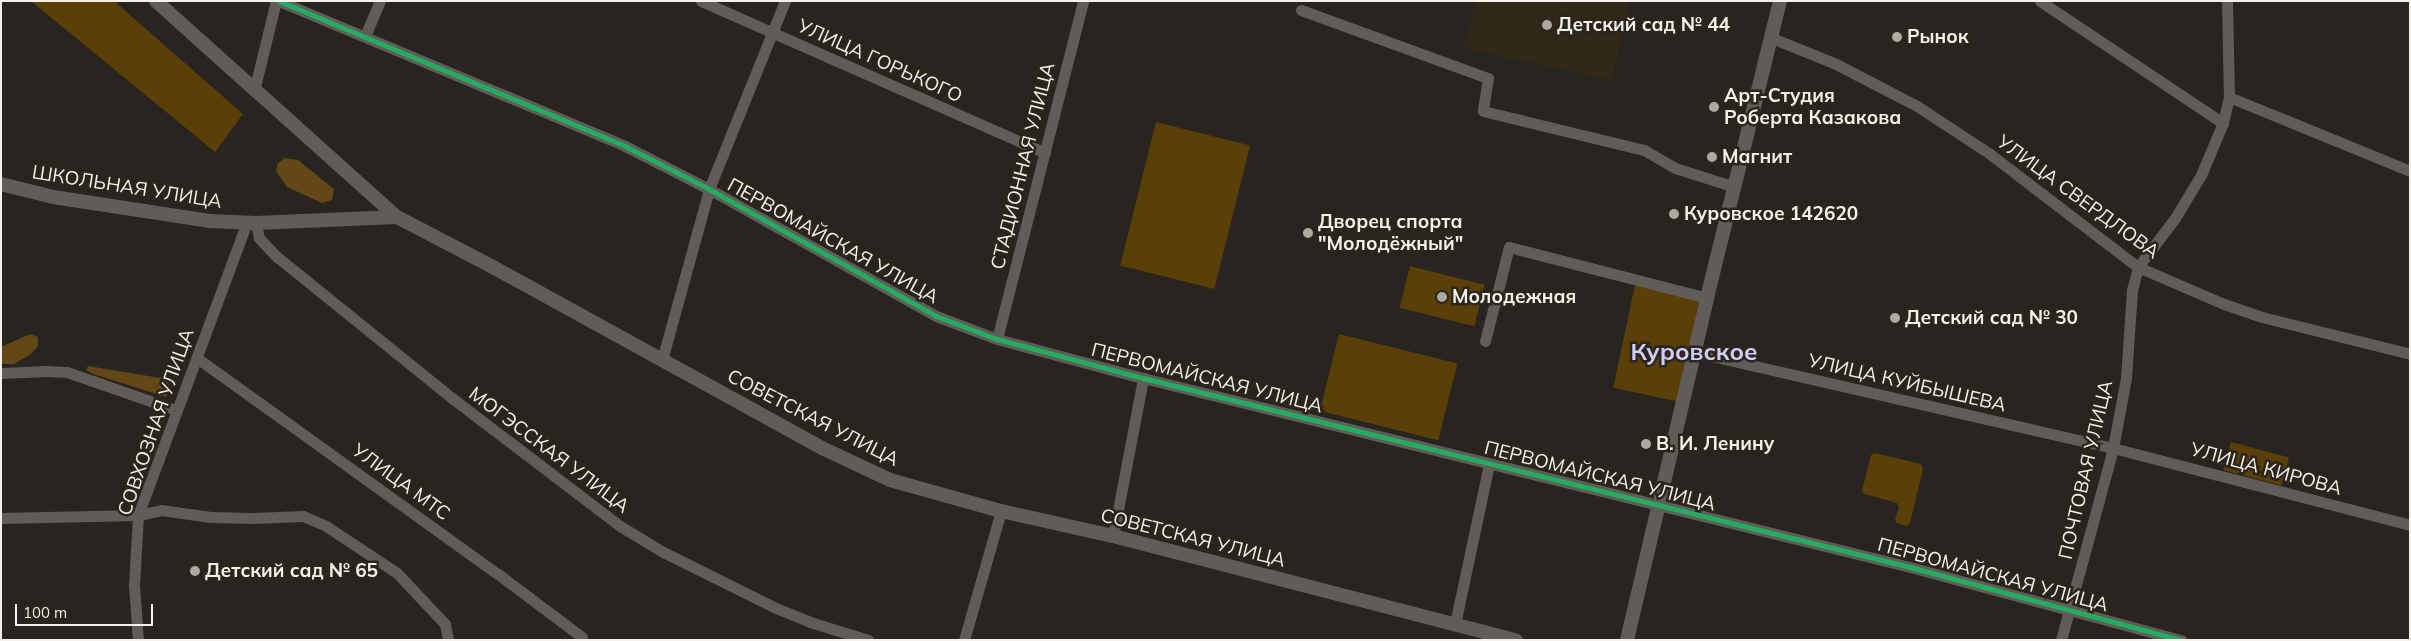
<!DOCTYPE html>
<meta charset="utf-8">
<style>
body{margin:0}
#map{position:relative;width:2411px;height:641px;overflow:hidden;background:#28241f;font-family:Mulish,sans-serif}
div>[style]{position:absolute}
.built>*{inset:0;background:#32281a}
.green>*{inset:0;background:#5b3f09;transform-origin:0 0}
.forest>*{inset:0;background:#644716}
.minor>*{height:11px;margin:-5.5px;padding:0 5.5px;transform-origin:5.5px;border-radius:5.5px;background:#605d58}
.tertiary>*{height:14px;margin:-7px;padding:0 7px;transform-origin:7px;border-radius:7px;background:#605d58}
.cycleway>*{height:5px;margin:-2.5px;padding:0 2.5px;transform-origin:2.5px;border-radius:2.5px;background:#26ab63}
.dots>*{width:14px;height:14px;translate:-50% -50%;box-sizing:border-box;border:2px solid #2c251b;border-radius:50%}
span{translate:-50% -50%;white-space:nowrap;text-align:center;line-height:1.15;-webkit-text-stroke:5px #2c251b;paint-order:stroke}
.poi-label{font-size:19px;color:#f5f1ea;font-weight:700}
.left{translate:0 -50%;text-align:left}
.street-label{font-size:19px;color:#f5f1ea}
.district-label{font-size:24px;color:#d0cef9;font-weight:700}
.frame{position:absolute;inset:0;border:2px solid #f5f1ea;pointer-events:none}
.scale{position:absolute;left:15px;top:604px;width:138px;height:22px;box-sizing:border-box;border:2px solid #f5f1ea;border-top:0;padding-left:6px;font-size:15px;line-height:18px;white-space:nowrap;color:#f5f1ea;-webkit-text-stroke:4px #2c251b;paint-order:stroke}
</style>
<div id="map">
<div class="built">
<i style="clip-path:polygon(1475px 1px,1630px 1px,1612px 80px,1464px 48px)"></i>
</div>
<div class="green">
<i style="clip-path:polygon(31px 1px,114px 1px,243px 114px,215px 152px)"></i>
<i style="left:1156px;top:122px;width:97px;height:148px;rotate:14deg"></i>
<i style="left:1410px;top:266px;width:77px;height:43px;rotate:14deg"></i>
<i style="left:1635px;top:285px;width:66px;height:105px;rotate:12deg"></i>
<i style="left:1339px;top:334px;width:122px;height:79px;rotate:14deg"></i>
<i style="left:2231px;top:442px;width:60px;height:29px;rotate:15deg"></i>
<i style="clip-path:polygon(1875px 453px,1921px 464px,1923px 469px,1910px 523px,1907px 526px,1897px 523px,1895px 520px,1899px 507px,1897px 503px,1864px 494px,1862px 491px,1871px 455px)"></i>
</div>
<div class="forest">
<i style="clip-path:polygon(285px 158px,298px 160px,334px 189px,332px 200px,322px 203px,287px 187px,276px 171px,278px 163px)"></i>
<i style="clip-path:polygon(30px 334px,38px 337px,38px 346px,31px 354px,14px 364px,1px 364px,1px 347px)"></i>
<i style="clip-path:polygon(88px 366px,166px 379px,170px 387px,166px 397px,93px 374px,86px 370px)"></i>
</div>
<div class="minor">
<i style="left:279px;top:1px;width:375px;rotate:22.7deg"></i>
<i style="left:625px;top:146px;width:94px;rotate:27.1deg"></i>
<i style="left:709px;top:189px;width:260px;rotate:29.2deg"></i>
<i style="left:936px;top:316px;width:65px;rotate:20.7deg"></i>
<i style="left:997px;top:339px;width:151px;rotate:15deg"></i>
<i style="left:1143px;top:378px;width:790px;rotate:13.84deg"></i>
<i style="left:1910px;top:567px;width:281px;rotate:15.1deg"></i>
<i style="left:701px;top:1px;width:376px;rotate:23.8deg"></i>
<i style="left:2040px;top:1px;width:220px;rotate:33.7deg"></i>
<i style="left:1301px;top:10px;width:199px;rotate:20deg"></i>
<i style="left:1488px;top:78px;width:33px;rotate:99deg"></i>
<i style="left:1483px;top:111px;width:166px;rotate:13.6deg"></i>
<i style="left:1644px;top:150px;width:36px;rotate:30deg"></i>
<i style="left:1675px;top:168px;width:63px;rotate:17.6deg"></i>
<i style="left:365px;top:36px;width:38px;rotate:-67deg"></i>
<i style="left:1772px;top:38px;width:69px;rotate:22.1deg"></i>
<i style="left:1836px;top:64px;width:91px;rotate:27.4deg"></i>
<i style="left:1917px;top:106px;width:87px;rotate:33.3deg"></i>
<i style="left:1990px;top:154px;width:186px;rotate:37.4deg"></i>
<i style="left:2138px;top:267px;width:94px;rotate:23.3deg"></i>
<i style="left:2224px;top:304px;width:40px;rotate:18.9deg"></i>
<i style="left:2262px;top:317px;width:153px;rotate:14deg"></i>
<i style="left:254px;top:91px;width:93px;rotate:-76.3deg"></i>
<i style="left:2229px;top:97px;width:196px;rotate:22.2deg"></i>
<i style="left:256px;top:223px;width:15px;rotate:79deg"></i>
<i style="left:259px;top:238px;width:25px;rotate:47deg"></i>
<i style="left:276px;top:256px;width:226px;rotate:38.9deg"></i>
<i style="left:452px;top:398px;width:211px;rotate:37.3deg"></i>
<i style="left:620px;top:526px;width:50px;rotate:31.2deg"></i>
<i style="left:663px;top:552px;width:126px;rotate:26.4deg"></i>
<i style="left:776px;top:608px;width:37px;rotate:22deg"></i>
<i style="left:810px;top:622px;width:61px;rotate:17.2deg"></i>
<i style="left:997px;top:339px;width:349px;rotate:-75.7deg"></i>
<i style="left:1485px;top:341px;width:97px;rotate:-75.7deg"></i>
<i style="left:1509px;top:247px;width:204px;rotate:14.4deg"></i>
<i style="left:1694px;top:352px;width:430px;rotate:12.9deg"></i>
<i style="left:2113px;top:448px;width:307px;rotate:14.5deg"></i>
<i style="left:197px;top:358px;width:370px;rotate:35.7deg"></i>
<i style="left:498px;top:574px;width:105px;rotate:36.9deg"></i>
<i style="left:662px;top:360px;width:177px;rotate:-74.6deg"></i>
<i style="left:709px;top:189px;width:203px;rotate:-68deg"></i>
<i style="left:1px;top:373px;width:45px;rotate:-2.5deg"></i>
<i style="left:46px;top:371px;width:21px;rotate:3deg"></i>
<i style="left:67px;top:372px;width:115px;rotate:19.2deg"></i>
<i style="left:1px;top:518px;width:137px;rotate:-1.3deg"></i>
<i style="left:138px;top:515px;width:24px;rotate:-12deg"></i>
<i style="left:161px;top:510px;width:50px;rotate:8deg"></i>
<i style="left:211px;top:517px;width:40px;rotate:1.4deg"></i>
<i style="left:251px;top:518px;width:52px;rotate:-2.2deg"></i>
<i style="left:303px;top:516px;width:25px;rotate:23deg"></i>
<i style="left:326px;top:526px;width:85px;rotate:33.5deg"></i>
<i style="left:397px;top:573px;width:70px;rotate:46.7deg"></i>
<i style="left:445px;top:624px;width:16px;rotate:79deg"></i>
<i style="left:1113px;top:536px;width:161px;rotate:-79.2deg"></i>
<i style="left:1455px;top:624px;width:164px;rotate:-78deg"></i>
<i style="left:138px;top:640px;width:55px;rotate:-94.2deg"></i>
<i style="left:134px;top:585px;width:70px;rotate:-86.7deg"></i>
<i style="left:138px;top:515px;width:313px;rotate:-69.6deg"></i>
<i style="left:964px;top:640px;width:134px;rotate:-74deg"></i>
<i style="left:2061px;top:640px;width:199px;rotate:-74.8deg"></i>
<i style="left:2113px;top:448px;width:71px;rotate:-79.5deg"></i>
<i style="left:2126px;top:378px;width:88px;rotate:-86.1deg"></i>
<i style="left:2132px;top:290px;width:24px;rotate:-75deg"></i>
<i style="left:2138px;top:267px;width:61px;rotate:-52.9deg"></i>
<i style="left:2175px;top:218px;width:50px;rotate:-58.8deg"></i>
<i style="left:2201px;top:175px;width:56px;rotate:-67.1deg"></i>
<i style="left:2223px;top:123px;width:27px;rotate:-77deg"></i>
<i style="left:2229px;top:97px;width:96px;rotate:-91.2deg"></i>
</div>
<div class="tertiary">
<i style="left:156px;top:1px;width:324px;rotate:41.9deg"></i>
<i style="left:397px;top:217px;width:106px;rotate:27.5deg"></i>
<i style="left:491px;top:266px;width:378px;rotate:28.8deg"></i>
<i style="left:822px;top:448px;width:75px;rotate:25.2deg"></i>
<i style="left:890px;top:480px;width:115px;rotate:15.6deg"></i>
<i style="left:1001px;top:511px;width:115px;rotate:12.6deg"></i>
<i style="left:1113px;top:536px;width:416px;rotate:14.5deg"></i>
<i style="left:1px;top:184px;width:54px;rotate:14deg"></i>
<i style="left:53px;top:197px;width:158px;rotate:8.7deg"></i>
<i style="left:209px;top:221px;width:47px;rotate:2.4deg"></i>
<i style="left:256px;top:223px;width:141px;rotate:-2.4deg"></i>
<i style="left:1627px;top:640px;width:351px;rotate:-76.8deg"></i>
<i style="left:1707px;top:298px;width:306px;rotate:-76.2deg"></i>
</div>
<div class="cycleway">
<i style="left:279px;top:1px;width:375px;rotate:22.7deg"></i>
<i style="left:625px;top:146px;width:94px;rotate:27.1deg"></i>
<i style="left:709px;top:189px;width:260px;rotate:29.2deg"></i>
<i style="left:936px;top:316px;width:65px;rotate:20.7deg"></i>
<i style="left:997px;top:339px;width:151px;rotate:15deg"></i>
<i style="left:1143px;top:378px;width:790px;rotate:13.84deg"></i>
<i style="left:1910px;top:567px;width:281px;rotate:15.1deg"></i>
</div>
<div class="dots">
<i style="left:1547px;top:25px;background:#ada9a3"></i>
<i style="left:1897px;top:37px;background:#ada9a3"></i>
<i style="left:1714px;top:107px;background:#ada9a3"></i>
<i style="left:1712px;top:157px;background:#ada9a3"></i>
<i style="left:1674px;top:214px;background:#ada9a3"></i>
<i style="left:1308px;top:233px;background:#ada9a3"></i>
<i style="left:1442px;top:297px;background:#ada9a3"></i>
<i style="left:1895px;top:318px;background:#ada9a3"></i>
<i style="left:1646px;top:444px;background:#ada9a3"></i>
<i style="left:195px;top:571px;background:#ada9a3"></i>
</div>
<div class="poi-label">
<span class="left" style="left:1557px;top:25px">Детский сад № 44</span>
<span class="left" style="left:1907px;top:37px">Рынок</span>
<span class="left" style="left:1724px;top:107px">Арт-Студия<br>Роберта Казакова</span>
<span class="left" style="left:1722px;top:157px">Магнит</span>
<span class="left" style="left:1684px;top:214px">Куровское 142620</span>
<span class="left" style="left:1318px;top:233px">Дворец спорта<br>"Молодёжный"</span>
<span class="left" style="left:1452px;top:297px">Молодежная</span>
<span class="left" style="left:1905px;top:318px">Детский сад № 30</span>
<span class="left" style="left:1656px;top:444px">В. И. Ленину</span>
<span class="left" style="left:205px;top:571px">Детский сад № 65</span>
</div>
<div class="street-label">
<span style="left:880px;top:61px;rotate:24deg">УЛИЦА ГОРЬКОГО</span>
<span style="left:1023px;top:166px;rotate:-76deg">СТАДИОННАЯ УЛИЦА</span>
<span style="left:127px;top:187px;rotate:9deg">ШКОЛЬНАЯ УЛИЦА</span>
<span style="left:2078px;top:197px;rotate:36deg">УЛИЦА СВЕРДЛОВА</span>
<span style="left:833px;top:241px;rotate:29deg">ПЕРВОМАЙСКАЯ УЛИЦА</span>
<span style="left:1207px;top:378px;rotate:14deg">ПЕРВОМАЙСКАЯ УЛИЦА</span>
<span style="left:1907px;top:383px;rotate:13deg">УЛИЦА КУЙБЫШЕВА</span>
<span style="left:813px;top:418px;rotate:27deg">СОВЕТСКАЯ УЛИЦА</span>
<span style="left:156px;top:422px;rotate:-71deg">СОВХОЗНАЯ УЛИЦА</span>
<span style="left:549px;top:450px;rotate:37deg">МОГЭССКАЯ УЛИЦА</span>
<span style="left:2266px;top:469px;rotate:15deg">УЛИЦА КИРОВА</span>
<span style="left:2086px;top:470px;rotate:-77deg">ПОЧТОВАЯ УЛИЦА</span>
<span style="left:1600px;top:476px;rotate:14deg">ПЕРВОМАЙСКАЯ УЛИЦА</span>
<span style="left:401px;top:482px;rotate:36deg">УЛИЦА МТС</span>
<span style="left:1193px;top:538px;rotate:14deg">СОВЕТСКАЯ УЛИЦА</span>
<span style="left:1993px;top:575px;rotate:15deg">ПЕРВОМАЙСКАЯ УЛИЦА</span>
</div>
<div class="district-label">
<span style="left:1694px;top:352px">Куровское</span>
</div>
<div class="frame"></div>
<div class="scale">100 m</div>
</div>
